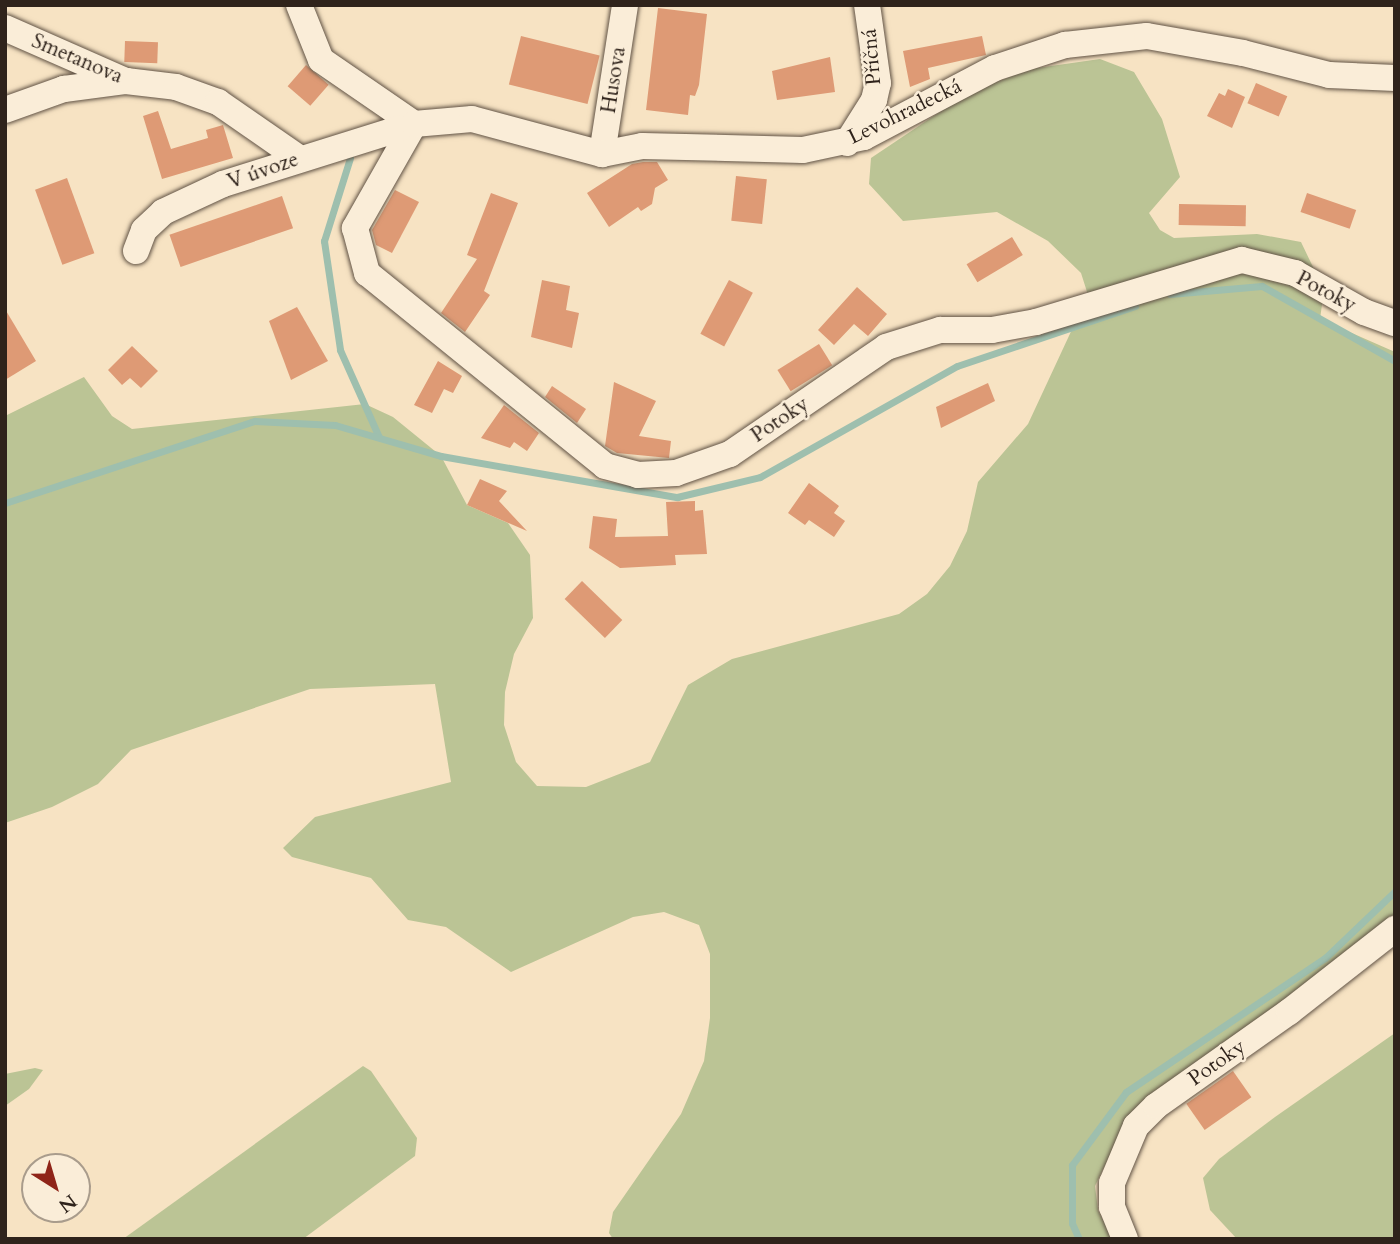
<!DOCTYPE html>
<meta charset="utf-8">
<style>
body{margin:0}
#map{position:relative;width:1400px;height:1244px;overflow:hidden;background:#f7e3c3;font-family:Cardo,serif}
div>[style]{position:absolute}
.green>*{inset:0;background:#bbc495}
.stream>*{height:7px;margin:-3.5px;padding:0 3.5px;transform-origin:3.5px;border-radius:3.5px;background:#9ebfae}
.building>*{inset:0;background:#de9a75;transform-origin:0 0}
.roads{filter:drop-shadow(0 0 2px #615345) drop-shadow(0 0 2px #615345)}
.minor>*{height:26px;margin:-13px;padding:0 13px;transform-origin:13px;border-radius:13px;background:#faedd8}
span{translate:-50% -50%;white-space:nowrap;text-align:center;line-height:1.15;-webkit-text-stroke:5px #faedd8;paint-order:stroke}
.street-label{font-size:21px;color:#2f231b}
.frame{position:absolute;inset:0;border:7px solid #2f231b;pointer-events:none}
.north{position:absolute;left:21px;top:1153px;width:70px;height:70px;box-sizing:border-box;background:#faedd8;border:2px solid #a99c8c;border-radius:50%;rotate:143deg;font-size:19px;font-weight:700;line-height:28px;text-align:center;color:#2f231b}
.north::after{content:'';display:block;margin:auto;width:24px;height:32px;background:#8f2418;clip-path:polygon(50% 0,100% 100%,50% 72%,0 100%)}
</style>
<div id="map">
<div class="green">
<i style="clip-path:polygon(1100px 59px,1134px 72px,1162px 119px,1180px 177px,1149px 213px,1160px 230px,1174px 238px,1257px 234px,1301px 242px,1324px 290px,1320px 319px,1395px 352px,1395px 919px,1109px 1157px,1095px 1186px,1098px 1210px,1113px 1239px,613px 1239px,609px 1233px,613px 1212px,681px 1114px,704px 1061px,710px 1018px,710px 954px,699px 925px,664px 912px,633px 917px,511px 972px,446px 927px,408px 920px,371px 878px,292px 857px,283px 848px,315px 817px,451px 782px,435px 684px,310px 689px,131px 750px,98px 784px,52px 807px,5px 823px,5px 416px,84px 377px,112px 416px,132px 429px,365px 404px,393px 417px,441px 456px,467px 505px,508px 523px,530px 555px,533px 618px,514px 654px,505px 692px,504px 725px,516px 762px,537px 786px,586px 787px,650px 762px,688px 685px,732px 659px,899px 614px,927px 594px,950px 566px,967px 531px,978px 482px,1028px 424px,1088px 295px,1081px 273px,1048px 241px,997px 212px,903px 221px,869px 184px,871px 158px,968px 93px,1030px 69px)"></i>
<i style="clip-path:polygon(1395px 1033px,1395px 1239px,1237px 1239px,1210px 1210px,1203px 1178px,1219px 1159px,1275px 1117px)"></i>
<i style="clip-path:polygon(363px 1066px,371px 1071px,417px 1138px,415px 1156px,303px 1239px,123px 1239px)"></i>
<i style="clip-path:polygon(35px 1068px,43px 1070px,29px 1089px,5px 1106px,5px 1074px)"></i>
</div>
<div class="stream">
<i style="left:350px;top:158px;width:87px;rotate:107.4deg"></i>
<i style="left:324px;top:241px;width:110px;rotate:81.6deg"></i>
<i style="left:340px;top:350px;width:95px;rotate:65.9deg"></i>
<i style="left:1170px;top:294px;width:92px;rotate:-5deg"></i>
<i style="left:1262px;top:286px;width:153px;rotate:29.4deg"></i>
<i style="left:5px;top:503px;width:263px;rotate:-18.2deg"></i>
<i style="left:255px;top:421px;width:80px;rotate:2.9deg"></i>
<i style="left:335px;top:425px;width:110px;rotate:16.3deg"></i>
<i style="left:441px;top:456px;width:240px;rotate:9.9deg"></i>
<i style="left:677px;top:497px;width:85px;rotate:-13.5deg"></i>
<i style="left:760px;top:477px;width:226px;rotate:-29.4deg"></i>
<i style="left:957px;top:366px;width:188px;rotate:-18.6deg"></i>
<i style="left:1079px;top:1239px;width:17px;rotate:-114deg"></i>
<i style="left:1072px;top:1223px;width:58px;rotate:-90deg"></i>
<i style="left:1072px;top:1165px;width:91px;rotate:-53.5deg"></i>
<i style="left:1126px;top:1092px;width:240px;rotate:-34deg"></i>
<i style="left:1325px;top:958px;width:97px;rotate:-43.7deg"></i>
</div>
<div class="building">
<i style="clip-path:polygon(658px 8px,707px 14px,699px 85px,695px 96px,690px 95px,688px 115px,646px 110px)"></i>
<i style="left:521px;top:36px;width:81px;height:50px;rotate:14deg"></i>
<i style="clip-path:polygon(982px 36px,986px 55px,928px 68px,930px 79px,910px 87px,903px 51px)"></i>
<i style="left:125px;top:41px;width:33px;height:21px;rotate:2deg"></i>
<i style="clip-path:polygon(830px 57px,835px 92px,777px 100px,772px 71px)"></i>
<i style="left:306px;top:65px;width:30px;height:28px;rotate:41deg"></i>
<i style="left:1256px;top:83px;width:34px;height:22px;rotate:23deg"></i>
<i style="clip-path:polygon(1228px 89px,1245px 97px,1232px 128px,1207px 116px,1219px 93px,1225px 96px)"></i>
<i style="clip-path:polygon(158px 111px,171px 149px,208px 138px,206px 130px,223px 125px,233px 158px,162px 179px,143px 116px)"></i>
<i style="clip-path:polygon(643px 162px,657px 162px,668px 180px,655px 188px,652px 204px,641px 211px,638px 207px,609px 227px,587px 193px,632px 164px)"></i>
<i style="left:736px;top:176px;width:31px;height:45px;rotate:6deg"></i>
<i style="left:67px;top:178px;width:80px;height:34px;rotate:70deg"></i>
<i style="clip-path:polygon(395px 190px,419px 202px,392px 253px,376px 245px,372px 230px)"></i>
<i style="clip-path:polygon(491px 193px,518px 203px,484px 291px,490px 295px,465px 332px,441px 313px,477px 259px,467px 255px)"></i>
<i style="left:1307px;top:193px;width:52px;height:20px;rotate:19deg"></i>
<i style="left:282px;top:196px;width:34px;height:119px;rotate:71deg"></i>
<i style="left:1179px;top:204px;width:67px;height:21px;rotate:1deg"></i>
<i style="left:1012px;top:237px;width:21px;height:53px;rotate:59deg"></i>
<i style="clip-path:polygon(542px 280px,570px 286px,566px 310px,579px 313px,572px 348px,531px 337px)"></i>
<i style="left:729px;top:280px;width:27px;height:61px;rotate:28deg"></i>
<i style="clip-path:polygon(857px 287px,887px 314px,868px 336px,854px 324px,834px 345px,818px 330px)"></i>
<i style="clip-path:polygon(297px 307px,328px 361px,291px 380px,269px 321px)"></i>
<i style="clip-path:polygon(5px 309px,36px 361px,5px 380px)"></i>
<i style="left:819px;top:344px;width:25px;height:49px;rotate:58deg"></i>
<i style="clip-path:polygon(132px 346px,158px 371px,141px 388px,130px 378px,122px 385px,108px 370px)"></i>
<i style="clip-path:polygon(438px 361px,462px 376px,453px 393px,444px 389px,432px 413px,414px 405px)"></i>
<i style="clip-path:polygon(614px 382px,656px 401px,639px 436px,671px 441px,669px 458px,617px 453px,605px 446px)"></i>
<i style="clip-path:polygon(988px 383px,995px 401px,941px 428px,936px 407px)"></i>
<i style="clip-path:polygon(552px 386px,586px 409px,577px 423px,545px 397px)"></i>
<i style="clip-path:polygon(504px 405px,539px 433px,527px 451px,514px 442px,510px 448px,481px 438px)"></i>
<i style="clip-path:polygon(480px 479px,507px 491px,499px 501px,527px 531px,467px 505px)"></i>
<i style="clip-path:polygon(809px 483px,839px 506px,834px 513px,845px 521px,834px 537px,809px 520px,805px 525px,788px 513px)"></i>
<i style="clip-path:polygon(695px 501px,695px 511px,703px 510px,707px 554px,675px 555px,676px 565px,620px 568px,589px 548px,593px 516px,617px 519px,615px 537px,668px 536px,666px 502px)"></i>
<i style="left:582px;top:581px;width:56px;height:25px;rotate:44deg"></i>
<i style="left:1233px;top:1071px;width:32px;height:57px;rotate:55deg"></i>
</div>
<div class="roads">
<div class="minor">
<i style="left:299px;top:5px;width:59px;rotate:68.2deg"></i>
<i style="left:321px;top:60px;width:113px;rotate:34.5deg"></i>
<i style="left:5px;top:28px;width:132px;rotate:23.7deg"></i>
<i style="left:126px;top:81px;width:50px;rotate:6.8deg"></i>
<i style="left:176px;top:87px;width:45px;rotate:19.7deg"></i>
<i style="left:218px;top:102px;width:98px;rotate:34.7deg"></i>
<i style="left:5px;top:110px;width:63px;rotate:-19.6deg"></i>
<i style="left:64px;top:89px;width:63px;rotate:-7.4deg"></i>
<i style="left:414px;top:124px;width:120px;rotate:119.6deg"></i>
<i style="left:355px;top:228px;width:47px;rotate:75.1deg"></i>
<i style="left:367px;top:273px;width:306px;rotate:39deg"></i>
<i style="left:605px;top:466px;width:34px;rotate:15deg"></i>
<i style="left:638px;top:475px;width:38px;rotate:-3deg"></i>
<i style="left:676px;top:473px;width:57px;rotate:-19.4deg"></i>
<i style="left:730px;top:454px;width:189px;rotate:-34.4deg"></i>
<i style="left:886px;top:347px;width:57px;rotate:-17.5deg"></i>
<i style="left:940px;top:330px;width:52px"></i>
<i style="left:992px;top:330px;width:45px;rotate:-10.3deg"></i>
<i style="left:1036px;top:322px;width:215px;rotate:-16.8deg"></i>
<i style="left:1242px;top:260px;width:55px;rotate:13.8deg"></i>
<i style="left:1295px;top:273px;width:79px;rotate:29.5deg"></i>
<i style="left:1364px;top:312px;width:33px;rotate:20deg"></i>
<i style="left:847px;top:143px;width:51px;rotate:-57.9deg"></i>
<i style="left:874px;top:100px;width:17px;rotate:-77deg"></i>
<i style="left:878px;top:83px;width:79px;rotate:-98deg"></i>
<i style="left:602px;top:154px;width:151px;rotate:-81.2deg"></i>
<i style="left:136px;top:251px;width:22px;rotate:-69deg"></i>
<i style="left:144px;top:230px;width:26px;rotate:-43deg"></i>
<i style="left:163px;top:212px;width:66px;rotate:-25deg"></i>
<i style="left:223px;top:184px;width:200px;rotate:-17.4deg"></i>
<i style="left:414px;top:124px;width:58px;rotate:-4.9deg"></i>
<i style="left:472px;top:119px;width:135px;rotate:15.1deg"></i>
<i style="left:602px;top:154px;width:41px;rotate:-11.3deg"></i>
<i style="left:642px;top:146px;width:161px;rotate:1.4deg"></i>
<i style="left:803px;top:150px;width:62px;rotate:-12deg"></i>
<i style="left:864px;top:137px;width:148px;rotate:-27.8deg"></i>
<i style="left:995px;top:68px;width:74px;rotate:-18.2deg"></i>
<i style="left:1065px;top:45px;width:82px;rotate:-6.3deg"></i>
<i style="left:1147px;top:36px;width:97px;rotate:10deg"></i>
<i style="left:1243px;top:53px;width:89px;rotate:14.3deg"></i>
<i style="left:1329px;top:75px;width:66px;rotate:2.6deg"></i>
<i style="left:1125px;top:1239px;width:35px;rotate:-112deg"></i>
<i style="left:1112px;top:1207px;width:24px;rotate:-90deg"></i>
<i style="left:1112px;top:1183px;width:62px;rotate:-67.2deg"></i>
<i style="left:1136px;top:1126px;width:28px;rotate:-45deg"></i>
<i style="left:1156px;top:1106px;width:163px;rotate:-35.3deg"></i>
<i style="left:1289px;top:1012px;width:135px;rotate:-38.1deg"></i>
</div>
</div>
<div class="street-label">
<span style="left:872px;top:57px;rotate:-95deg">Příčná</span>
<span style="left:77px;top:59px;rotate:23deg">Smetanova</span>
<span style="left:614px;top:80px;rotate:-81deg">Husova</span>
<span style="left:905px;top:112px;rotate:-26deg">Levohradecká</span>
<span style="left:263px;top:171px;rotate:-19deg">V úvoze</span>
<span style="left:1326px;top:292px;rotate:28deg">Potoky</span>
<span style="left:780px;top:420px;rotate:-34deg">Potoky</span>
<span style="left:1217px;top:1063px;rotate:-35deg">Potoky</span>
</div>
<div class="frame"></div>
<div class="north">N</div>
</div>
